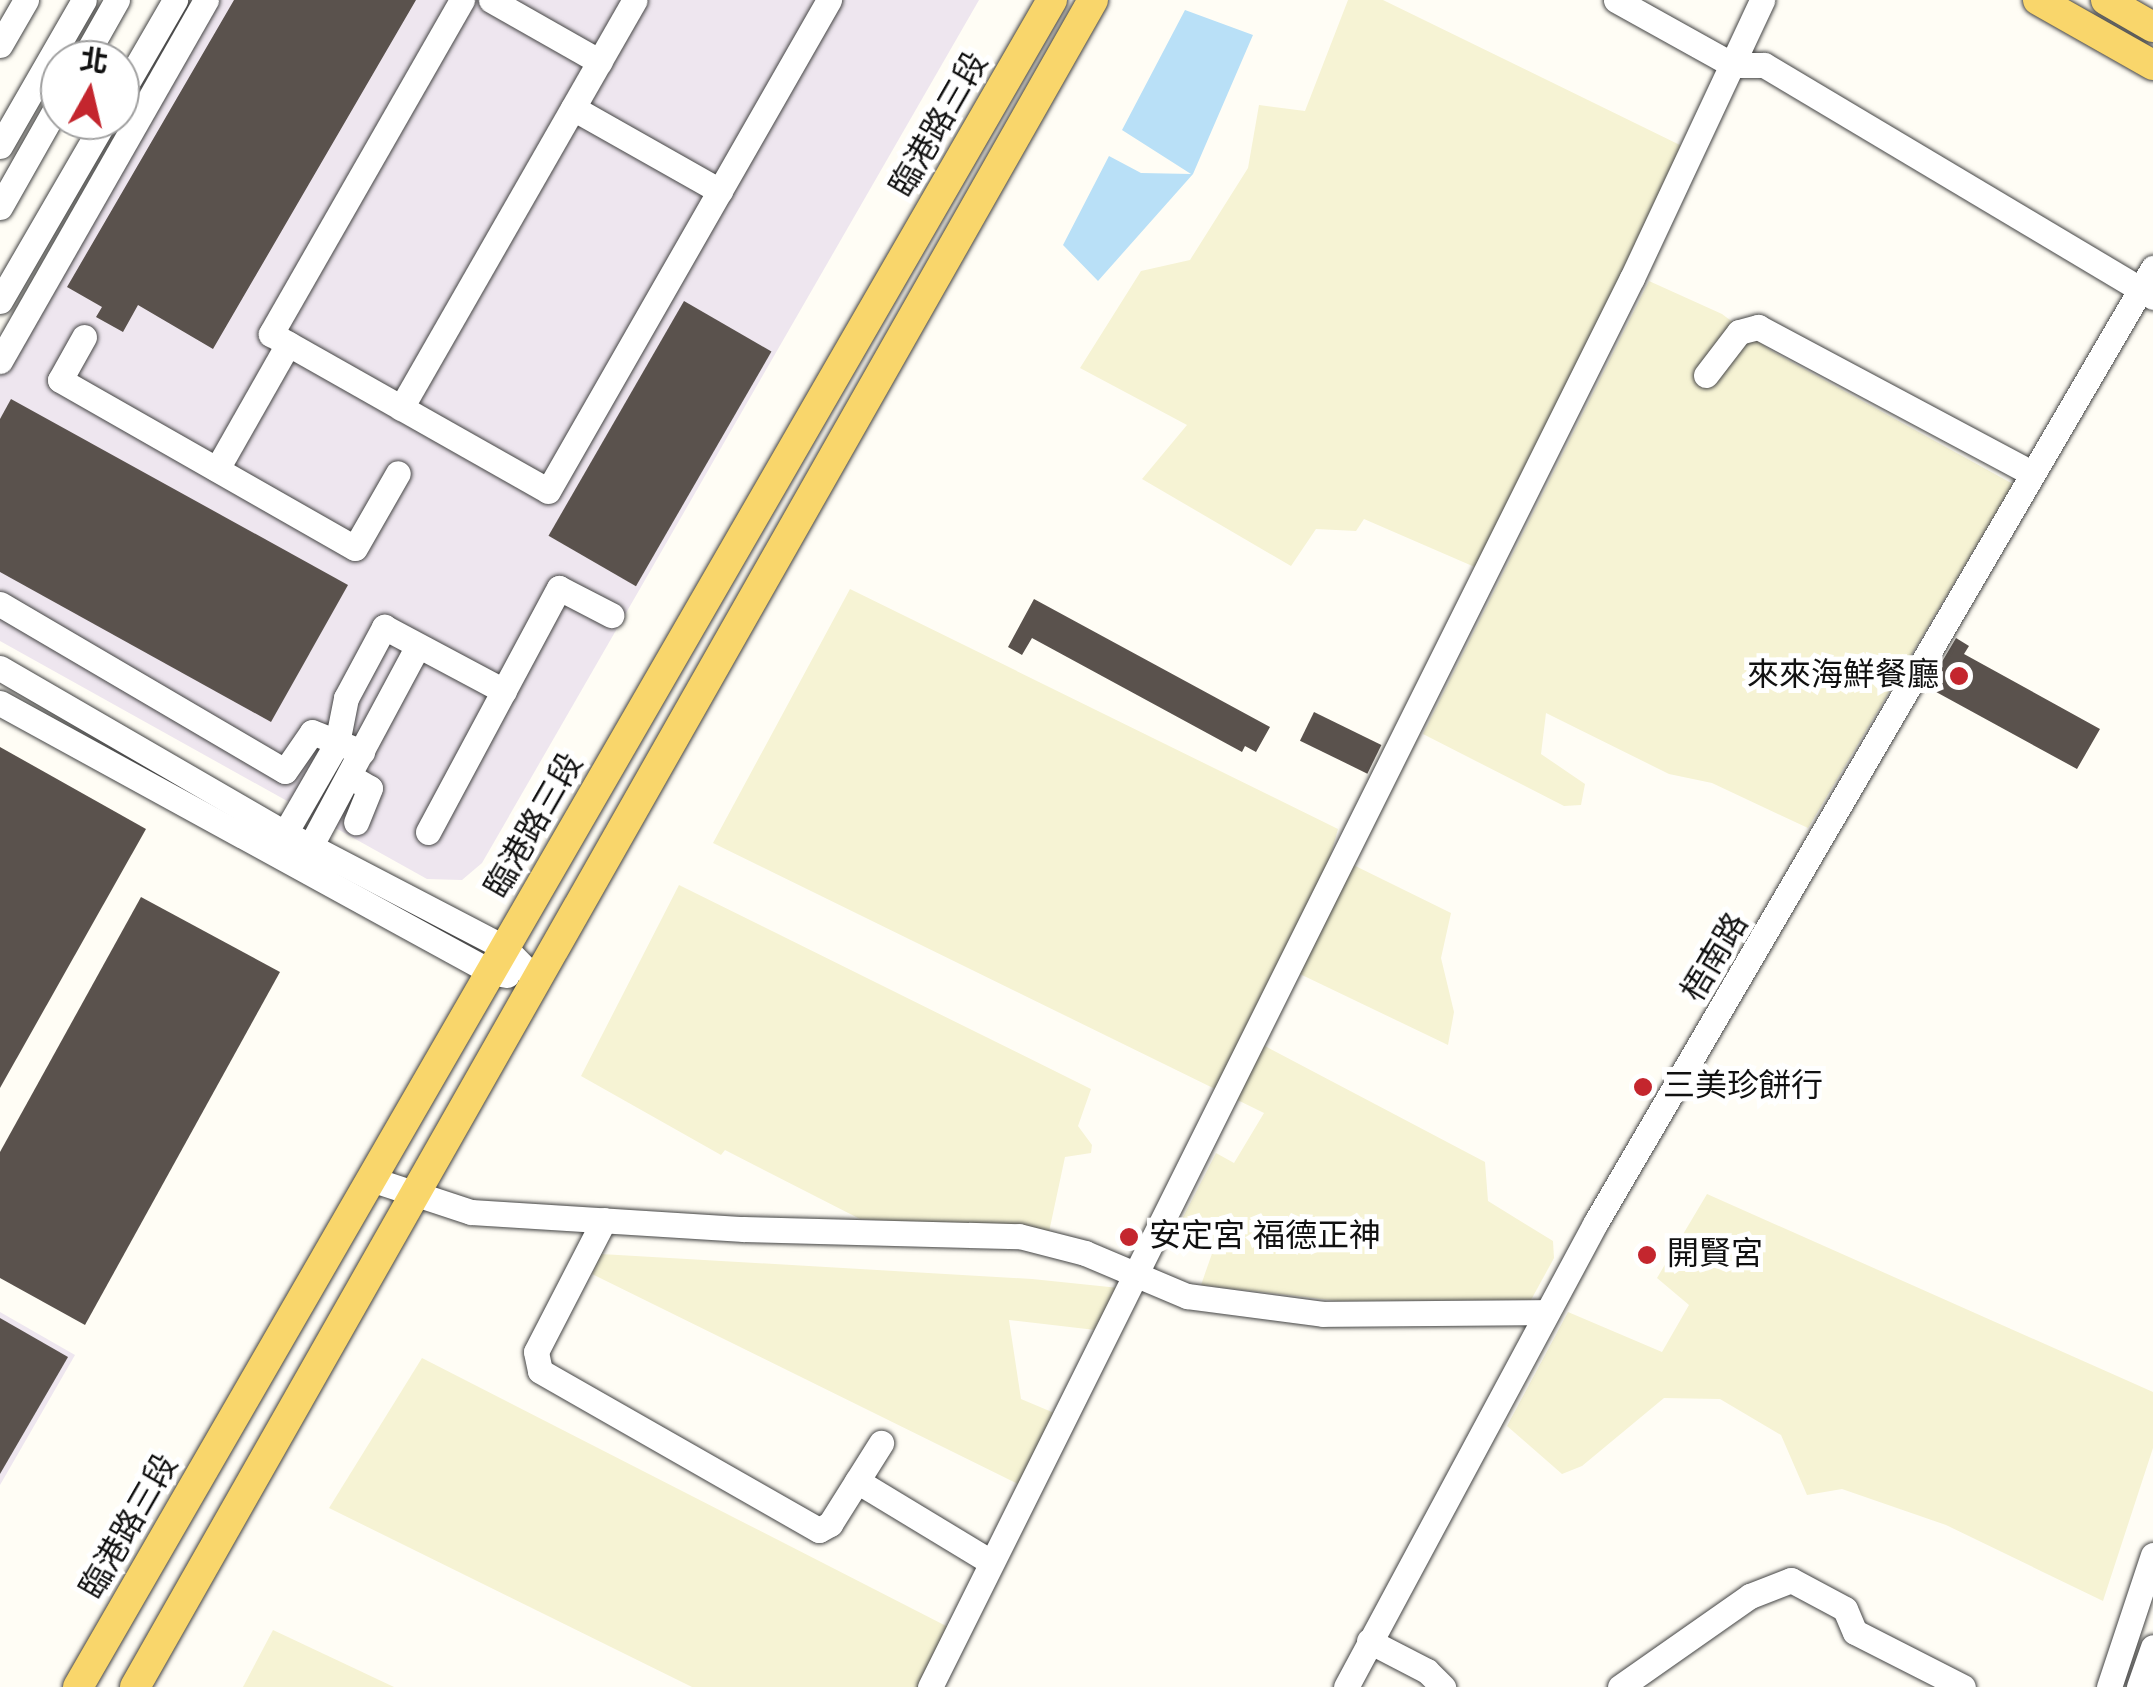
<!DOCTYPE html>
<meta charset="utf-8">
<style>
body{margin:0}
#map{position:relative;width:2153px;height:1687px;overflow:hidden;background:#fffdf5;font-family:Spectral,"Noto Sans TC",serif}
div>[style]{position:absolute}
.industrial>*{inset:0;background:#eee6ef}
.farmland>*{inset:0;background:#f6f3d4}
.water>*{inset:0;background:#b9e0f7}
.building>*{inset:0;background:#5a524d;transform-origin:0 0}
.roads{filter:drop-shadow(0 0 2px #444) drop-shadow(0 0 2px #444)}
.minor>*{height:25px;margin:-12.5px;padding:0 12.5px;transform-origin:12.5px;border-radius:12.5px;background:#fff}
.major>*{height:30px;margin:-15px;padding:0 15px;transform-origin:15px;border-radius:15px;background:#f9d66b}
.dots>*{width:28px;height:28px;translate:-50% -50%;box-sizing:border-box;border:5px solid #fff;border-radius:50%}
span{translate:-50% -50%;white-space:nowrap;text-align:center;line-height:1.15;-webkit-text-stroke:10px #fff;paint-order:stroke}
.street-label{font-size:32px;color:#111}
.poi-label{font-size:32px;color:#111}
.right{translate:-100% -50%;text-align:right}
.left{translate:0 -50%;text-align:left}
.north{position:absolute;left:40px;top:40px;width:100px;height:100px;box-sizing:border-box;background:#fff;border:2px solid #a0a0a0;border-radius:50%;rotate:8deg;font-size:28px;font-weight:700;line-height:40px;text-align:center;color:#111}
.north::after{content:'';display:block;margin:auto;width:35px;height:45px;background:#c4262e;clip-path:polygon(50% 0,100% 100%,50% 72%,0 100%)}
</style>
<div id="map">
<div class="industrial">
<i style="clip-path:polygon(218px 0,979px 0,482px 863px,462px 880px,427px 879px,0 641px,0 375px)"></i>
<i style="clip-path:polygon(0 1312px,75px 1355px,0 1485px)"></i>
</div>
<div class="farmland">
<i style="clip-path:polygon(1348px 0,1383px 0,1684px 147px,1477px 568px,1364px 519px,1356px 531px,1316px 529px,1291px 566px,1142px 479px,1187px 425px,1080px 368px,1141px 271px,1190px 260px,1248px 168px,1259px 105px,1305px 111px)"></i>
<i style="clip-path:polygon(1649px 281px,1722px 314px,1770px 350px,2013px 484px,1808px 828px,1712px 783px,1669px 774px,1546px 713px,1541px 754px,1585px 784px,1581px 805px,1564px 806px,1423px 734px)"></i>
<i style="clip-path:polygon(850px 589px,1338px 829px,1331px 854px,1451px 913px,1441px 958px,1454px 1012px,1448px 1045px,1279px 964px,1246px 1036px,1485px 1162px,1488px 1201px,1553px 1241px,1554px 1258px,1531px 1300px,1338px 1301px,1201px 1285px,1215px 1245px,1177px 1229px,1216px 1153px,1234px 1163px,1264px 1113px,713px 843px)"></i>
<i style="clip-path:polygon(679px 885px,1091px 1089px,1078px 1126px,1092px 1145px,1091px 1153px,1065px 1157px,1049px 1232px,860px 1219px,725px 1150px,721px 1155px,581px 1076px)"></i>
<i style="clip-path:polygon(1707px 1194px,2153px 1392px,2153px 1448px,2103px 1601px,1946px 1525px,1842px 1489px,1807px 1495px,1781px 1435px,1720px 1399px,1664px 1398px,1582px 1466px,1562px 1474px,1507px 1426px,1568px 1312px,1662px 1352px,1689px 1305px,1657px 1278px)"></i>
<i style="clip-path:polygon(601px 1254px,1032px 1279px,1119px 1288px,1104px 1331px,1009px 1320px,1021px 1399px,1059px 1415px,1022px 1486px,592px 1274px)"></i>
<i style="clip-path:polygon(422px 1358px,952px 1629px,922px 1687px,692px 1687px,329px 1508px)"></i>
<i style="clip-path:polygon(273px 1630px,394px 1687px,243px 1687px)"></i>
</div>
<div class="water">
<i style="clip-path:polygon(1185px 10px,1253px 35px,1193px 174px,1098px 281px,1063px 245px,1109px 156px,1141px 173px,1191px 174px,1122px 130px)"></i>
</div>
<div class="building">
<i style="clip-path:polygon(234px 0,416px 0,213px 349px,138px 305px,123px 332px,96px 317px,102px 307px,67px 287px)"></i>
<i style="left:684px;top:301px;width:101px;height:271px;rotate:30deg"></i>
<i style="clip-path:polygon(11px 399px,348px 585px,271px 722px,0 572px,0 419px)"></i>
<i style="clip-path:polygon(1034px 599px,1270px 727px,1256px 752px,1245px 746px,1242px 752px,1032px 638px,1022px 655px,1008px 647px)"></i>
<i style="clip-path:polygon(1956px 638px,1969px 646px,1964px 654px,2100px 729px,2077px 769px,1927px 687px)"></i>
<i style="left:1314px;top:712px;width:75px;height:32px;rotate:26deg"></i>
<i style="clip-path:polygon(0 747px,146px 829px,0 1088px)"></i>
<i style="clip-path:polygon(141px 897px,280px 972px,85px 1325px,0 1278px,0 1152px)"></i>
<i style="clip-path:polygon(0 1318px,68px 1357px,0 1474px)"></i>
</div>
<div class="roads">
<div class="minor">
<i style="left:462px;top:0;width:385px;rotate:119.8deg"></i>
<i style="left:271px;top:334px;width:318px;rotate:29.5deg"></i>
<i style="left:548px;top:491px;width:566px;rotate:-60.22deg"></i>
<i style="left:491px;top:0;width:125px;rotate:29.6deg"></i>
<i style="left:1616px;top:0;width:134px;rotate:29.1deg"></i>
<i style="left:1733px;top:65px;width:31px"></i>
<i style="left:1764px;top:65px;width:453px;rotate:30.8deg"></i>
<i style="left:0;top:45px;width:52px;rotate:-60deg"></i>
<i style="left:83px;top:60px;width:69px;rotate:-60.5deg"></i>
<i style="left:120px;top:95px;width:110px;rotate:-59.9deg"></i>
<i style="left:573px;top:108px;width:169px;rotate:29.5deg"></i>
<i style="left:0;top:146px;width:168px;rotate:-60.1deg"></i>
<i style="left:0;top:207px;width:122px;rotate:-60.5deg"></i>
<i style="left:0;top:301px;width:209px;rotate:-59.9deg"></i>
<i style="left:84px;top:337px;width:49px;rotate:119.2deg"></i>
<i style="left:60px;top:380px;width:339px;rotate:29.7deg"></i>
<i style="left:355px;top:548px;width:86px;rotate:-60.2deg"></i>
<i style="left:0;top:361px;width:416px;rotate:-60.3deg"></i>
<i style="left:1706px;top:375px;width:54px;rotate:-52.5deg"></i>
<i style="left:1739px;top:332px;width:20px;rotate:-15deg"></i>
<i style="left:1758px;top:327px;width:307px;rotate:28.1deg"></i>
<i style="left:401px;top:408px;width:470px;rotate:-60.2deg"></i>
<i style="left:217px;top:469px;width:144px;rotate:-60.4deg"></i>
<i style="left:0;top:604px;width:330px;rotate:30.4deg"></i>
<i style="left:285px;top:771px;width:47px;rotate:-55.3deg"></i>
<i style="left:312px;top:732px;width:54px;rotate:21.8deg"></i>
<i style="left:0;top:668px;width:329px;rotate:30.1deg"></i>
<i style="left:285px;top:833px;width:248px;rotate:27.6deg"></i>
<i style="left:505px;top:948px;width:45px;rotate:45.9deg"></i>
<i style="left:0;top:703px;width:560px;rotate:28.72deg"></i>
<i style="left:491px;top:972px;width:16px;rotate:11deg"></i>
<i style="left:349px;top:776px;width:24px;rotate:30deg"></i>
<i style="left:370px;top:788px;width:37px;rotate:112deg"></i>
<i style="left:428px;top:832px;width:277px;rotate:-61.8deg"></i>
<i style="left:559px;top:588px;width:59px;rotate:27.4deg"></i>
<i style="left:285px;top:833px;width:104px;rotate:-60deg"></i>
<i style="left:337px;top:743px;width:46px;rotate:-78.7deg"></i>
<i style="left:346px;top:698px;width:81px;rotate:-61.8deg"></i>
<i style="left:384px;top:627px;width:136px;rotate:28.1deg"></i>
<i style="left:310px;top:847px;width:228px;rotate:-61.8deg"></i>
<i style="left:371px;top:1179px;width:105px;rotate:18.3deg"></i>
<i style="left:471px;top:1212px;width:273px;rotate:3.6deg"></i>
<i style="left:743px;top:1229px;width:276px;rotate:1.5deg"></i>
<i style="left:1019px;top:1236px;width:68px;rotate:14.4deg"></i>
<i style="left:1085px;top:1253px;width:111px;rotate:22.9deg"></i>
<i style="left:1187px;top:1296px;width:137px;rotate:7.5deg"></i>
<i style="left:1323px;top:1314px;width:224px;rotate:-0.5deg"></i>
<i style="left:604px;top:1220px;width:148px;rotate:117.3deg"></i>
<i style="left:536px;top:1352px;width:19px;rotate:78deg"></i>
<i style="left:540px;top:1371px;width:321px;rotate:29.7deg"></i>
<i style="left:819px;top:1530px;width:13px;rotate:-29deg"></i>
<i style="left:830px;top:1524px;width:96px;rotate:-57.8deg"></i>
<i style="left:857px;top:1481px;width:157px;rotate:31.2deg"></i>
<i style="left:1369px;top:1641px;width:65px;rotate:27.3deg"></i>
<i style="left:1427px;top:1671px;width:23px;rotate:45deg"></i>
<i style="left:930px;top:1687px;width:1574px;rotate:-63.52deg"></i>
<i style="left:1632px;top:278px;width:307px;rotate:-64.9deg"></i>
<i style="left:1346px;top:1687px;width:528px;rotate:-61.74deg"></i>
<i style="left:1596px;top:1222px;width:1105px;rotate:-59.72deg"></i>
<i style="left:1620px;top:1687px;width:159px;rotate:-35deg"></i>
<i style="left:1750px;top:1596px;width:44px;rotate:-21.3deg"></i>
<i style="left:1791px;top:1580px;width:61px;rotate:28.2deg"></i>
<i style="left:1845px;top:1609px;width:25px;rotate:67deg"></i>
<i style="left:1855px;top:1632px;width:121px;rotate:27deg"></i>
<i style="left:2109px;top:1687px;width:139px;rotate:-71.6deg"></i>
<i style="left:2139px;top:1687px;width:42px;rotate:-70.7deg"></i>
</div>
<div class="major">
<i style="left:2038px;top:0;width:132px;rotate:29.5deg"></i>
<i style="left:2106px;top:0;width:54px;rotate:29.9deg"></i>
<i style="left:78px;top:1687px;width:1948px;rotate:-60deg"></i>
<i style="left:135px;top:1687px;width:1940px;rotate:-60.41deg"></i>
</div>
</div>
<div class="dots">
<i style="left:1959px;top:676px;background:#c4262e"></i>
<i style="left:1643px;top:1087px;background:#c4262e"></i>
<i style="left:1129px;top:1237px;background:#c4262e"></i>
<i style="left:1647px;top:1255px;background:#c4262e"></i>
</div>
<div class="street-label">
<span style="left:940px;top:125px;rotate:-60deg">臨港路三段</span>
<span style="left:535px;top:826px;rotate:-60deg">臨港路三段</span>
<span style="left:1716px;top:958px;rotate:-59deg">梧南路</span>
<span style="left:130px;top:1527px;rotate:-60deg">臨港路三段</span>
</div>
<div class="poi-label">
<span class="right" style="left:1939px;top:676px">來來海鮮餐廳</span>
<span class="left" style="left:1663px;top:1087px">三美珍餅行</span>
<span class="left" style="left:1149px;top:1237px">安定宮 福德正神</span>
<span class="left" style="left:1667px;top:1255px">開賢宮</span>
</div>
<div class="north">北</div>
</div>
